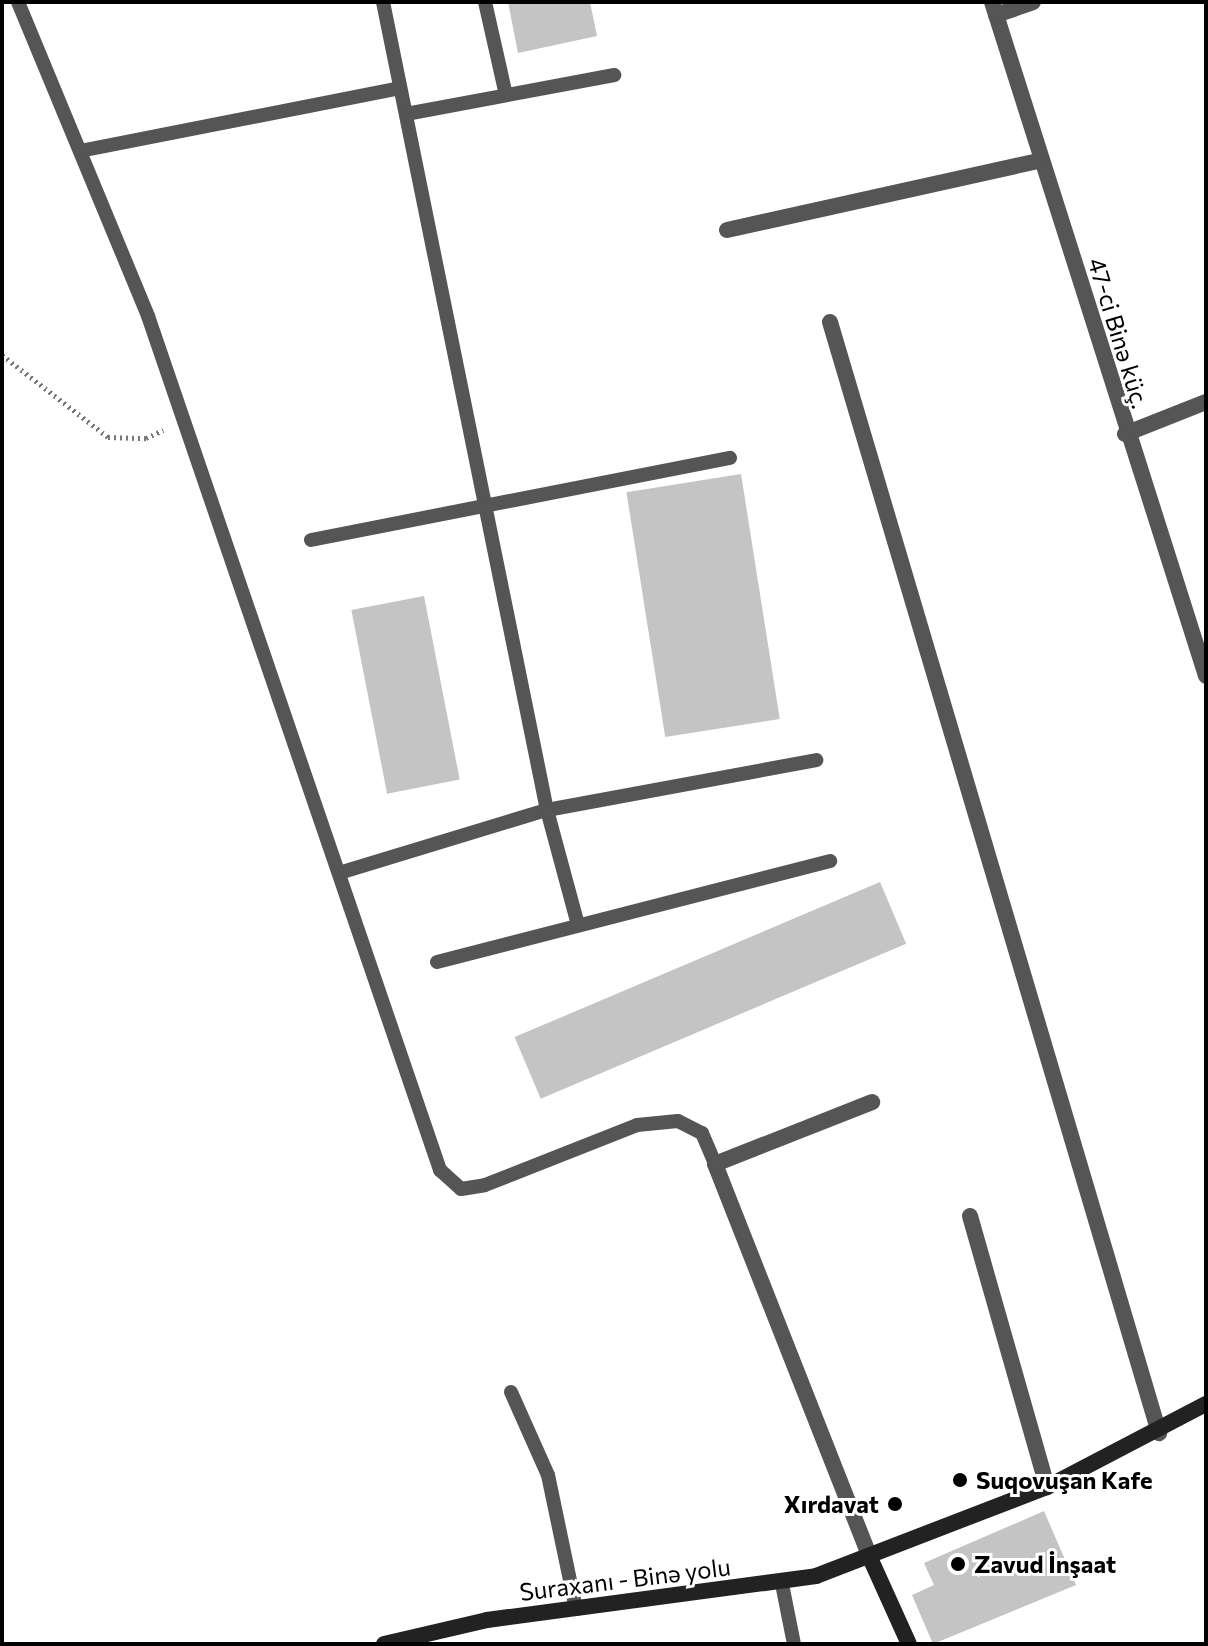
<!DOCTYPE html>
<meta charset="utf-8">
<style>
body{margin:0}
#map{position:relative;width:1208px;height:1646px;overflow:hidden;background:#fff;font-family:Commissioner,sans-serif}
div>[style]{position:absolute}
.building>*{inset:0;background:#c4c4c4;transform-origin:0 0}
.path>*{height:5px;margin-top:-2.5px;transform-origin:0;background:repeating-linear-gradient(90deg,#777 0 2px,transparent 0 6px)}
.lane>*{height:14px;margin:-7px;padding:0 7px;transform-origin:7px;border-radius:7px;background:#555}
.street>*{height:16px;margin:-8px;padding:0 8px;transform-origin:8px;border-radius:8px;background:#555}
.secondary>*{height:16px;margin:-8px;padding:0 8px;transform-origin:8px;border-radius:8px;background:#222}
.dots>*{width:22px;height:22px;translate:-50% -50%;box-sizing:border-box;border:4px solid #fff;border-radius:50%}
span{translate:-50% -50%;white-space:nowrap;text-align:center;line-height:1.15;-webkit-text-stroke:6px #fff;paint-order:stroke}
.street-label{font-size:24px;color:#000}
.poi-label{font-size:24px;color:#000;font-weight:700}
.left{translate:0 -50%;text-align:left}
.right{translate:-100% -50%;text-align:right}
.frame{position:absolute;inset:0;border:4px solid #000;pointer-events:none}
</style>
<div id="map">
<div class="building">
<i style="clip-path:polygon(508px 2px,590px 2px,597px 36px,518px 53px)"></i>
<i style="left:741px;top:474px;width:248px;height:116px;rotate:81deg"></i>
<i style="left:424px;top:596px;width:187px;height:74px;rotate:79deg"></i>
<i style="left:880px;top:882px;width:67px;height:397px;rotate:67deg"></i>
<i style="clip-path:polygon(1044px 1511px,1076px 1585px,933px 1644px,912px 1595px,934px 1585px,924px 1563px)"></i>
</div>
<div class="path">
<i style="left:2px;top:355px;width:134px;rotate:37.7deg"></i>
<i style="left:108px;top:437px;width:38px;rotate:2deg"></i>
<i style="left:146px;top:438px;width:19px;rotate:-25deg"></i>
</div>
<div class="lane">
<i style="left:18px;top:2px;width:340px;rotate:67.5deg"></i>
<i style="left:148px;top:316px;width:903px;rotate:71.12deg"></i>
<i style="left:440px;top:1170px;width:28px;rotate:42deg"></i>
<i style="left:461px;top:1189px;width:24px;rotate:-9deg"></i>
<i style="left:485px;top:1185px;width:163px;rotate:-21.5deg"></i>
<i style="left:637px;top:1125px;width:41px;rotate:-5.6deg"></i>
<i style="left:678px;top:1121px;width:27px;rotate:27deg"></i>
<i style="left:702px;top:1133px;width:34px;rotate:67deg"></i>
<i style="left:383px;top:2px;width:824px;rotate:78.53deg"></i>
<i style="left:547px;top:810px;width:119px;rotate:74.9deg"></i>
<i style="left:485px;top:2px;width:95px;rotate:77.3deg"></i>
<i style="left:406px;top:114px;width:212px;rotate:-10.6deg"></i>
<i style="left:80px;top:151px;width:326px;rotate:-11.1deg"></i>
<i style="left:311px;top:540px;width:427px;rotate:-11.1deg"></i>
<i style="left:339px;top:873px;width:217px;rotate:-16.9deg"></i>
<i style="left:547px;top:810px;width:274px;rotate:-10.5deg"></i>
<i style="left:437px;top:962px;width:406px;rotate:-14.4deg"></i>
<i style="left:511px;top:1392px;width:91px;rotate:66deg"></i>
<i style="left:548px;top:1475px;width:137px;rotate:78.2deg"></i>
<i style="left:782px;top:1584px;width:61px;rotate:78.7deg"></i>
</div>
<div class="street">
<i style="left:992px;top:2px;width:707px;rotate:72.38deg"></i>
<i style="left:996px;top:15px;width:39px;rotate:-19deg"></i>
<i style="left:727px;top:230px;width:320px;rotate:-12.5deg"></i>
<i style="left:830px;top:322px;width:1159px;rotate:73.5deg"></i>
<i style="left:1125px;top:434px;width:87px;rotate:-21.6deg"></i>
<i style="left:970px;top:1216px;width:282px;rotate:74.1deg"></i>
<i style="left:871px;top:1560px;width:426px;rotate:-111.5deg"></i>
<i style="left:715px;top:1164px;width:169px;rotate:-21.5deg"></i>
</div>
<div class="secondary">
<i style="left:871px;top:1560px;width:92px;rotate:65.7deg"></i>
<i style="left:384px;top:1644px;width:106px;rotate:-13.1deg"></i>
<i style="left:487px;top:1620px;width:332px;rotate:-7.6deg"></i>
<i style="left:816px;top:1576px;width:248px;rotate:-21.1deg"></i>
<i style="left:1047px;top:1487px;width:179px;rotate:-27.6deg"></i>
</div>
<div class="dots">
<i style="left:960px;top:1480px;background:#000"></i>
<i style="left:895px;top:1504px;background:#000"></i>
<i style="left:958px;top:1564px;background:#000"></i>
</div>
<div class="street-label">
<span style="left:1119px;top:333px;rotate:73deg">47-ci Binə küç.</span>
<span style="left:625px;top:1579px;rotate:-7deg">Suraxanı - Binə yolu</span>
</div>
<div class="poi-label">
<span class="left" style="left:976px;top:1480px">Suqovuşan Kafe</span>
<span class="right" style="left:879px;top:1504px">Xırdavat</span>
<span class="left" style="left:974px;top:1564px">Zavud İnşaat</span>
</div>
<div class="frame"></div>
</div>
